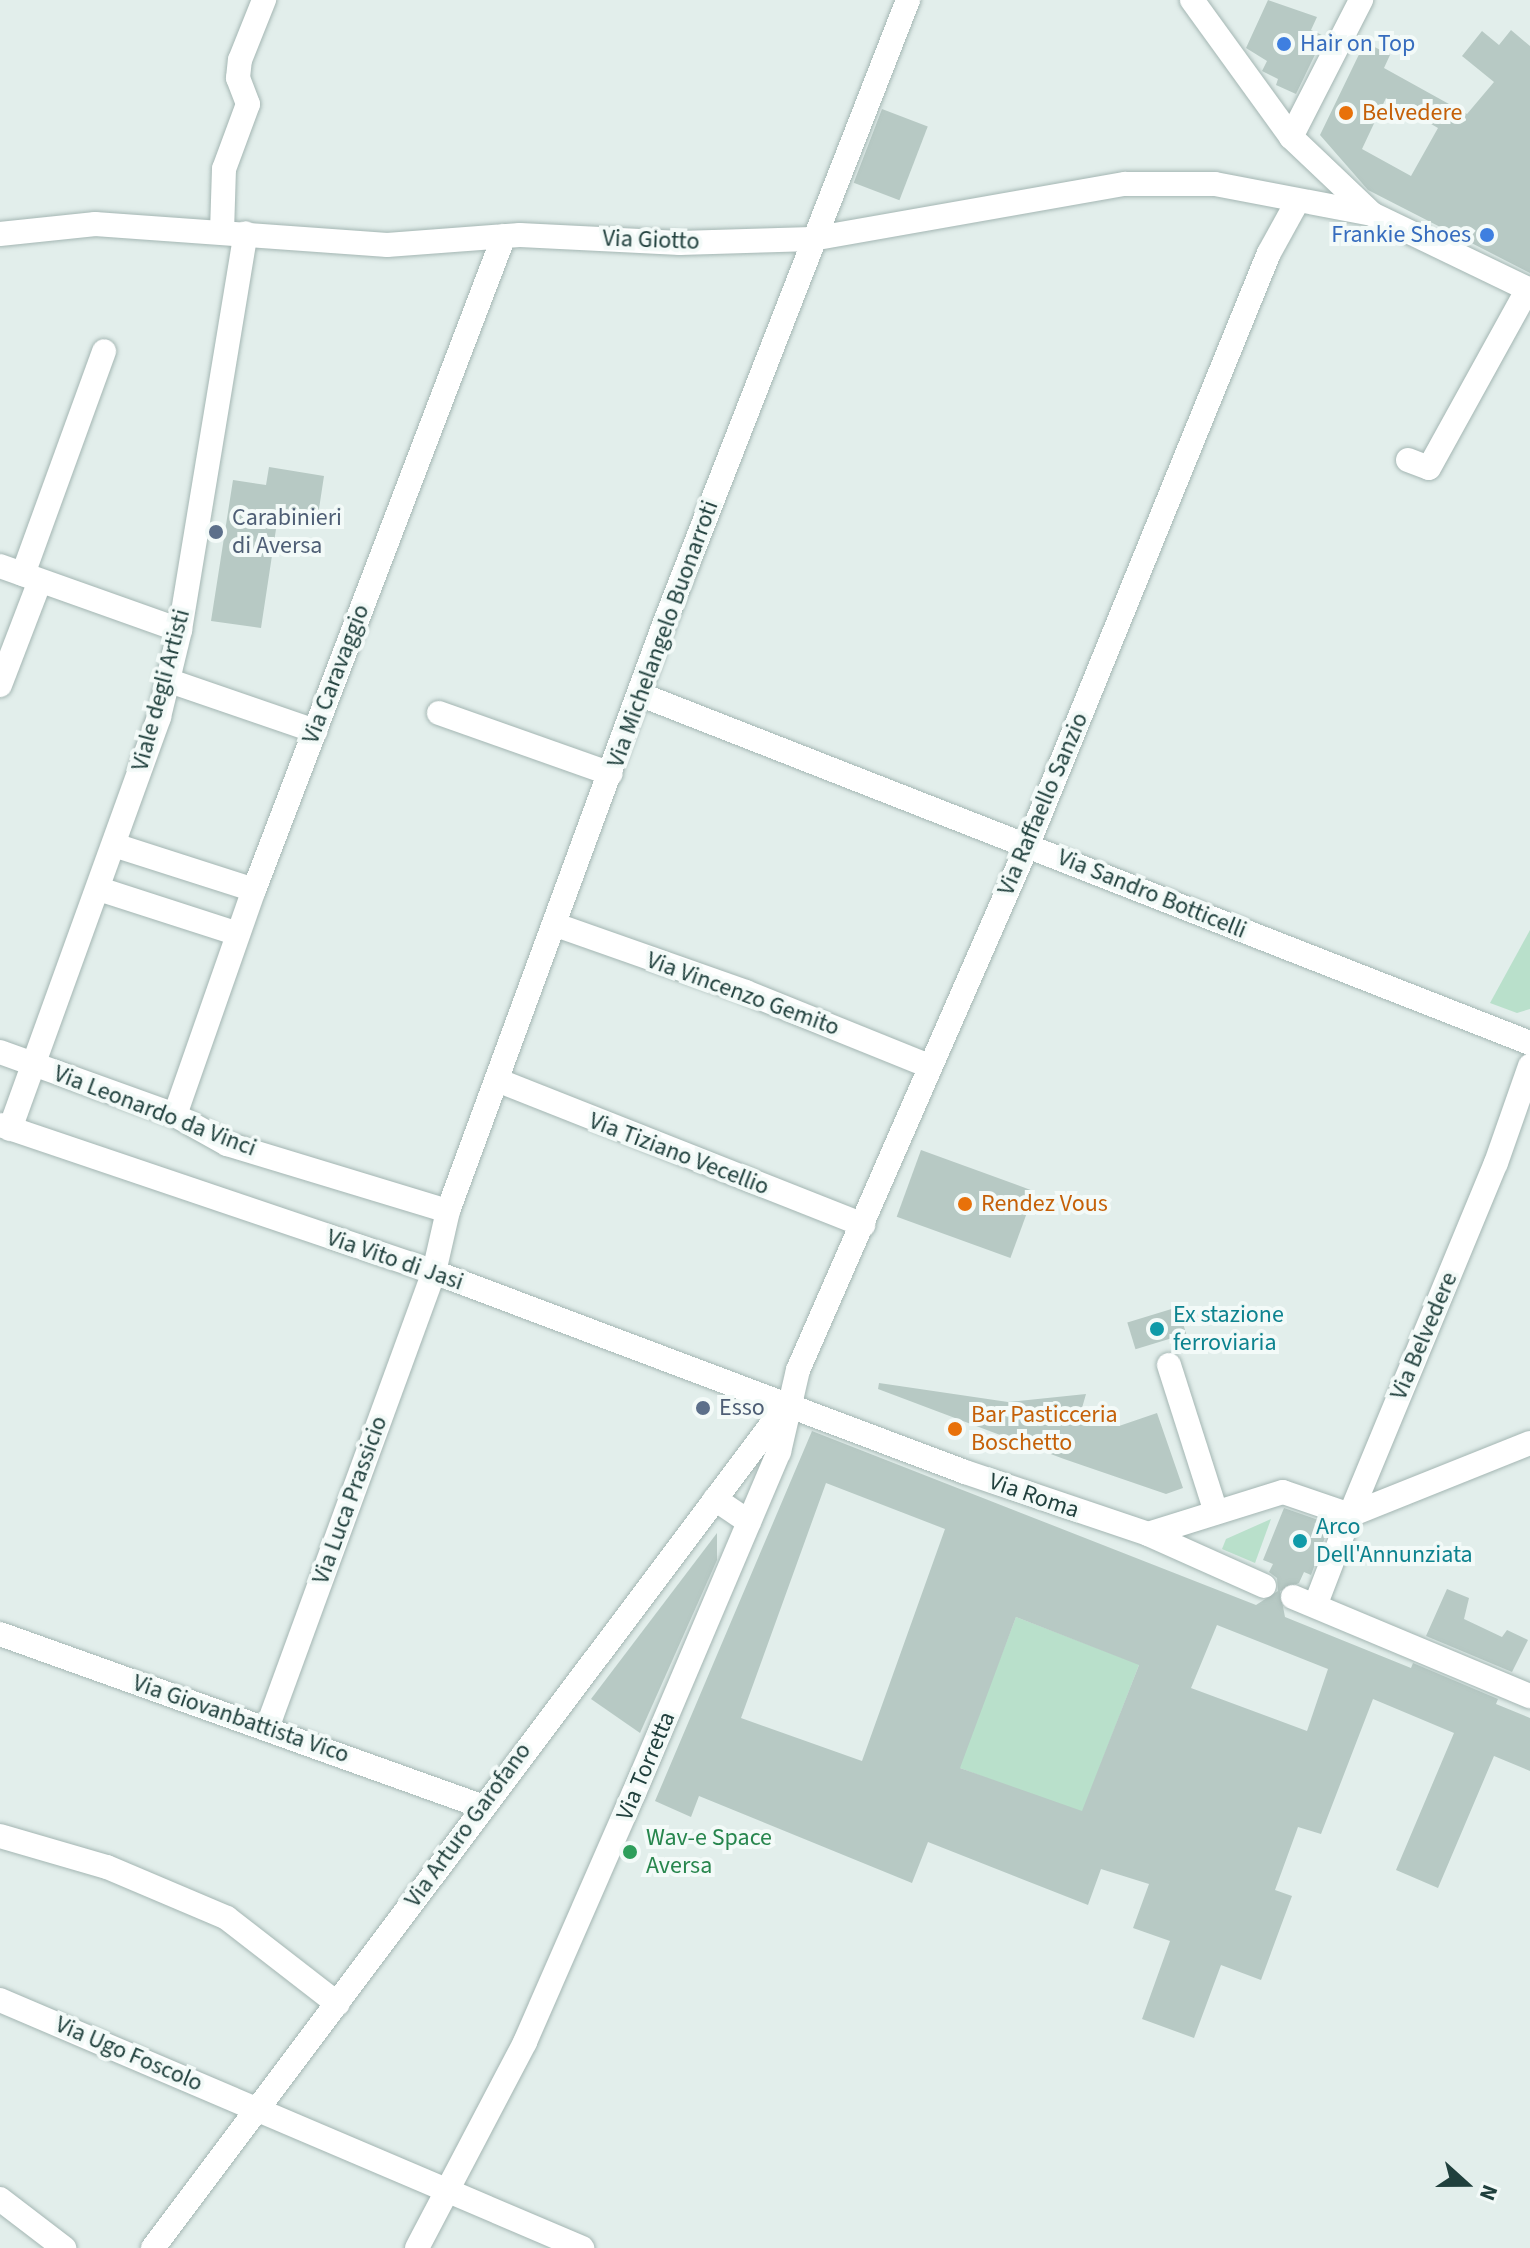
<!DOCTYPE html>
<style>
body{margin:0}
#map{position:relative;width:1530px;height:2248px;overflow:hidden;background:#e2eeeb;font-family:"Source Sans 3",sans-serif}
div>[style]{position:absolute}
.green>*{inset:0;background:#b9e0cb;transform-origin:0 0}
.building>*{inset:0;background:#b7c9c4;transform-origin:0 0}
.roads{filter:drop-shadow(0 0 2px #a4b6b3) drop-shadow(0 0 2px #a4b6b3)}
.minor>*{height:24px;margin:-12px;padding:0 12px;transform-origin:12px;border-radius:12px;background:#fff}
.tertiary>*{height:24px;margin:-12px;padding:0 12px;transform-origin:12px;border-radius:12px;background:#fff}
.dots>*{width:22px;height:22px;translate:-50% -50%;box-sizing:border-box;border:4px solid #f3faf8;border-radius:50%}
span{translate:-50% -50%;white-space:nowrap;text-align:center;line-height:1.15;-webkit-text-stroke:8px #f3faf8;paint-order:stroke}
.shop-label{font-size:24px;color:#366cbe}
.left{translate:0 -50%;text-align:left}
.right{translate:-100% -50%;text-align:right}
.food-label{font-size:24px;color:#c56008}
.street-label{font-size:24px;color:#20403d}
.service-label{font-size:24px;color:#4e5e75}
.culture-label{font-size:24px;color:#0d838f}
.leisure-label{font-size:24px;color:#27864d}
.north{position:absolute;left:1426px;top:2144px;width:80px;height:80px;-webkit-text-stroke:6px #f3faf8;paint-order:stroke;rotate:111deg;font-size:22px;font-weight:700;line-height:32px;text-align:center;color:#20403d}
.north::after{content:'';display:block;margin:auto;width:28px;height:36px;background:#20403d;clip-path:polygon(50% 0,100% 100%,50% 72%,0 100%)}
</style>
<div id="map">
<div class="green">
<i style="clip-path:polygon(1530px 930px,1530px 1009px,1517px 1013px,1490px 1003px)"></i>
<i style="clip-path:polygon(1271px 1519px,1255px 1563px,1222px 1549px,1226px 1539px)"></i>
<i style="left:1016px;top:1617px;width:132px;height:161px;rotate:21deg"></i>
</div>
<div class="building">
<i style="clip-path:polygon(1268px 0,1317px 17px,1311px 30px,1324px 36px,1296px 94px,1276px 85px,1278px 79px,1262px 71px,1267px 61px,1246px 48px)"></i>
<i style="clip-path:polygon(evenodd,1511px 30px,1530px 46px,1530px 273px,1368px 190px,1320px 135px,1365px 42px,1390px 55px,1384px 68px,1467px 114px,1494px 82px,1462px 56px,1482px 31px,1499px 45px,1511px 30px,1386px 98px,1438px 128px,1411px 176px,1362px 149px,1386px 98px)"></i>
<i style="left:882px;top:109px;width:49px;height:79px;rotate:21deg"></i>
<i style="clip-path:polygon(269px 467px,324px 476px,317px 522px,278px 516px,261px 628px,211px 621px,233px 480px,266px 485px)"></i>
<i style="left:921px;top:1150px;width:121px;height:71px;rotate:20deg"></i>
<i style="left:1178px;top:1307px;width:28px;height:53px;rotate:73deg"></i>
<i style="clip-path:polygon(879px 1383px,1008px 1402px,1086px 1394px,1080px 1415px,1119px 1426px,1157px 1413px,1183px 1488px,1166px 1494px,1064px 1459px,878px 1389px)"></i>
<i style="clip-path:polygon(evenodd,812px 1431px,1256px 1605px,1278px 1591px,1277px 1578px,1269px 1572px,1273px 1564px,1263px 1560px,1284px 1508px,1330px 1524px,1311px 1575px,1304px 1572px,1299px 1583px,1280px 1591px,1285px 1617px,1411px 1668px,1413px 1663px,1498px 1699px,1496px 1704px,1530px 1718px,1530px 1771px,1494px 1756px,1438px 1888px,1396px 1870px,1454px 1733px,1373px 1699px,1321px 1834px,1298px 1827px,1275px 1890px,1292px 1896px,1261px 1980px,1221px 1965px,1194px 2038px,1142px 2019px,1170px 1941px,1133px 1928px,1149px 1884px,1101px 1869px,1088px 1905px,928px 1842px,912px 1883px,699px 1796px,691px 1817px,655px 1801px,812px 1431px,826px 1483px,945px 1529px,862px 1761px,741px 1718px,826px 1483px,812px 1431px,1016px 1617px,1139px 1665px,1082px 1811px,960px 1768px,1016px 1617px,812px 1431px,1217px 1625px,1328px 1669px,1307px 1731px,1191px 1688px,1217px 1625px)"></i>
<i style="clip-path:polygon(717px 1533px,717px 1560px,640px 1733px,591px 1699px)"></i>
<i style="clip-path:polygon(1447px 1589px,1469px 1598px,1464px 1619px,1502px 1637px,1507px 1630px,1528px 1640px,1512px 1672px,1426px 1636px)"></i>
</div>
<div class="roads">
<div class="minor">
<i style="left:1192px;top:0;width:169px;rotate:54.1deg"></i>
<i style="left:1291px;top:137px;width:112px;rotate:43.5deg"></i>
<i style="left:1291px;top:137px;width:154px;rotate:-62.9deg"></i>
<i style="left:222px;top:232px;width:63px;rotate:-88.2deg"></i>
<i style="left:224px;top:169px;width:69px;rotate:-69.7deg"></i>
<i style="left:248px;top:104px;width:28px;rotate:-111deg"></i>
<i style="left:238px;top:78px;width:18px;rotate:-84deg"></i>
<i style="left:240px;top:60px;width:65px;rotate:-68.2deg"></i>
<i style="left:0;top:234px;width:96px;rotate:-6deg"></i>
<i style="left:95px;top:224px;width:293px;rotate:4.1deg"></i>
<i style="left:387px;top:245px;width:133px;rotate:-4.3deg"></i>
<i style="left:520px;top:235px;width:160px;rotate:2.9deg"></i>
<i style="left:680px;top:243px;width:132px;rotate:-1.7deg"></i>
<i style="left:812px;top:239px;width:318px;rotate:-10deg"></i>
<i style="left:1125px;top:184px;width:90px"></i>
<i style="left:1215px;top:184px;width:160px;rotate:10.8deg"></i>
<i style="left:1372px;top:214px;width:175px;rotate:25.7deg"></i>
<i style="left:1408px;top:460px;width:22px;rotate:21deg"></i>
<i style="left:1429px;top:468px;width:205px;rotate:-61.1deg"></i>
<i style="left:0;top:566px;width:191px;rotate:19.6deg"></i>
<i style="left:23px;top:574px;width:237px;rotate:-70deg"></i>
<i style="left:167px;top:680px;width:157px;rotate:19deg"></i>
<i style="left:0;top:685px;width:111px;rotate:-69deg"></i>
<i style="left:639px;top:694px;width:957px;rotate:21.39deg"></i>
<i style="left:439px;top:713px;width:182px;rotate:19.5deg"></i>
<i style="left:114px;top:845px;width:147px;rotate:17.8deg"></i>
<i style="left:99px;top:889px;width:146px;rotate:17.9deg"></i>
<i style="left:556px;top:925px;width:201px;rotate:19.4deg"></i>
<i style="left:746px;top:992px;width:197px;rotate:22deg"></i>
<i style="left:0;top:1052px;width:186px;rotate:19.8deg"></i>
<i style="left:175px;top:1115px;width:60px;rotate:29.1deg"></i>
<i style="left:227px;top:1144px;width:231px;rotate:16.9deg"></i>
<i style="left:497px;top:1080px;width:394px;rotate:21.6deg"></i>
<i style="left:175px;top:1115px;width:238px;rotate:-70.7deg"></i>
<i style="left:254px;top:890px;width:700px;rotate:-69.08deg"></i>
<i style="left:10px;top:1129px;width:438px;rotate:-70.1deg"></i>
<i style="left:159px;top:717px;width:89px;rotate:-76.4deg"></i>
<i style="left:180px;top:630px;width:402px;rotate:-80.6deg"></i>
<i style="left:1169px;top:1365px;width:154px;rotate:72.3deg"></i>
<i style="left:715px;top:1499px;width:41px;rotate:34.1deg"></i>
<i style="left:1350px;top:1515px;width:381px;rotate:-67.5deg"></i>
<i style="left:1496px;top:1163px;width:103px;rotate:-70.7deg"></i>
<i style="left:1350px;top:1515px;width:194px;rotate:-21.8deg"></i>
<i style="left:0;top:1634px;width:511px;rotate:19.68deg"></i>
<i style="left:267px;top:1728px;width:486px;rotate:-69.9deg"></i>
<i style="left:434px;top:1272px;width:63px;rotate:-77.1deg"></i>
<i style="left:448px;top:1211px;width:628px;rotate:-69.78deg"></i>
<i style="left:665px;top:622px;width:668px;rotate:-68.66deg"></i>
<i style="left:0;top:1836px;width:111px;rotate:16.2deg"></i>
<i style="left:107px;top:1867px;width:130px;rotate:23deg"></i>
<i style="left:227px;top:1918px;width:140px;rotate:37.8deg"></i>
<i style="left:0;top:2000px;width:633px;rotate:23.08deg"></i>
<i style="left:0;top:2199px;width:81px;rotate:37.4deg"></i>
<i style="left:417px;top:2248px;width:233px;rotate:-62.3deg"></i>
<i style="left:525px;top:2042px;width:272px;rotate:-66.4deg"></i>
<i style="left:634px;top:1793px;width:371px;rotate:-67deg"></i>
<i style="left:779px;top:1452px;width:84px;rotate:-77deg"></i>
<i style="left:798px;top:1370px;width:574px;rotate:-66.38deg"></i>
<i style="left:1028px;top:844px;width:638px;rotate:-67.82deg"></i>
<i style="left:1269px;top:253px;width:58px;rotate:-61.2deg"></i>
</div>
<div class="tertiary">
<i style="left:0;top:1125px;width:458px;rotate:18.7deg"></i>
<i style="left:434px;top:1272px;width:567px;rotate:20.64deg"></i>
<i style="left:965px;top:1472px;width:193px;rotate:18.7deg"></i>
<i style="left:1148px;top:1534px;width:127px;rotate:24.1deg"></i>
<i style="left:1148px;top:1534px;width:141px;rotate:-17.3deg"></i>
<i style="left:1283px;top:1492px;width:71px;rotate:18.9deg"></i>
<i style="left:1350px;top:1515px;width:97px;rotate:111deg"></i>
<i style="left:1293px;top:1597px;width:257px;rotate:22.7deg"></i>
<i style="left:153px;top:2248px;width:1056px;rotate:-53.09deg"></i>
</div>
</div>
<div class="dots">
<i style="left:1284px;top:44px;background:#3f7fe0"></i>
<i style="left:1346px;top:113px;background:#e8710a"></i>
<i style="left:1487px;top:235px;background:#3f7fe0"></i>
<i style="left:216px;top:532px;background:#5c6f8a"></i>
<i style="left:965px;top:1204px;background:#e8710a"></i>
<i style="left:1157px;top:1329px;background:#0f9aa8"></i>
<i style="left:703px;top:1408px;background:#5c6f8a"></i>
<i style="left:955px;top:1429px;background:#e8710a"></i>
<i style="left:1300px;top:1541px;background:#0f9aa8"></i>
<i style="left:630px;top:1852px;background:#2e9e5b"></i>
</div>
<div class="shop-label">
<span class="left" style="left:1300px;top:44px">Hair on Top</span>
<span class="right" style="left:1471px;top:235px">Frankie Shoes</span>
</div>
<div class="food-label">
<span class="left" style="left:1362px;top:113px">Belvedere</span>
<span class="left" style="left:981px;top:1204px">Rendez Vous</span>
<span class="left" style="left:971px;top:1429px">Bar Pasticceria<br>Boschetto</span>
</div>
<div class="street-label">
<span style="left:651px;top:240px;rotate:2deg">Via Giotto</span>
<span style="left:663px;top:634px;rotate:-70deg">Via Michelangelo Buonarroti</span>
<span style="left:336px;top:674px;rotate:-69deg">Via Caravaggio</span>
<span style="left:161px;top:690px;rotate:-75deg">Viale degli Artisti</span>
<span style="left:1043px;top:804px;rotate:-67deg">Via Raffaello Sanzio</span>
<span style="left:1152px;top:894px;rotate:22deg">Via Sandro Botticelli</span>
<span style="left:743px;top:994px;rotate:20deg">Via Vincenzo Gemito</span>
<span style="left:155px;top:1111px;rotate:21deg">Via Leonardo da Vinci</span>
<span style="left:679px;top:1154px;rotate:21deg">Via Tiziano Vecellio</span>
<span style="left:395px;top:1260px;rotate:19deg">Via Vito di Jasi</span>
<span style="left:1424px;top:1336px;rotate:-67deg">Via Belvedere</span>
<span style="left:1034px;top:1496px;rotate:19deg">Via Roma</span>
<span style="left:350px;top:1500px;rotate:-70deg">Via Luca Prassicio</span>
<span style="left:241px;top:1719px;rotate:19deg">Via Giovanbattista Vico</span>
<span style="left:646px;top:1766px;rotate:-67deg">Via Torretta</span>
<span style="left:468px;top:1825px;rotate:-54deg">Via Arturo Garofano</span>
<span style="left:129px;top:2054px;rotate:23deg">Via Ugo Foscolo</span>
</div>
<div class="service-label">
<span class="left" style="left:232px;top:532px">Carabinieri<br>di Aversa</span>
<span class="left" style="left:719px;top:1408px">Esso</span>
</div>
<div class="culture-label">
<span class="left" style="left:1173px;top:1329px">Ex stazione<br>ferroviaria</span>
<span class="left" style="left:1316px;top:1541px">Arco<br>Dell'Annunziata</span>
</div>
<div class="leisure-label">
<span class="left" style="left:646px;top:1852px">Wav-e Space<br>Aversa</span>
</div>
<div class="north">N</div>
</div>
